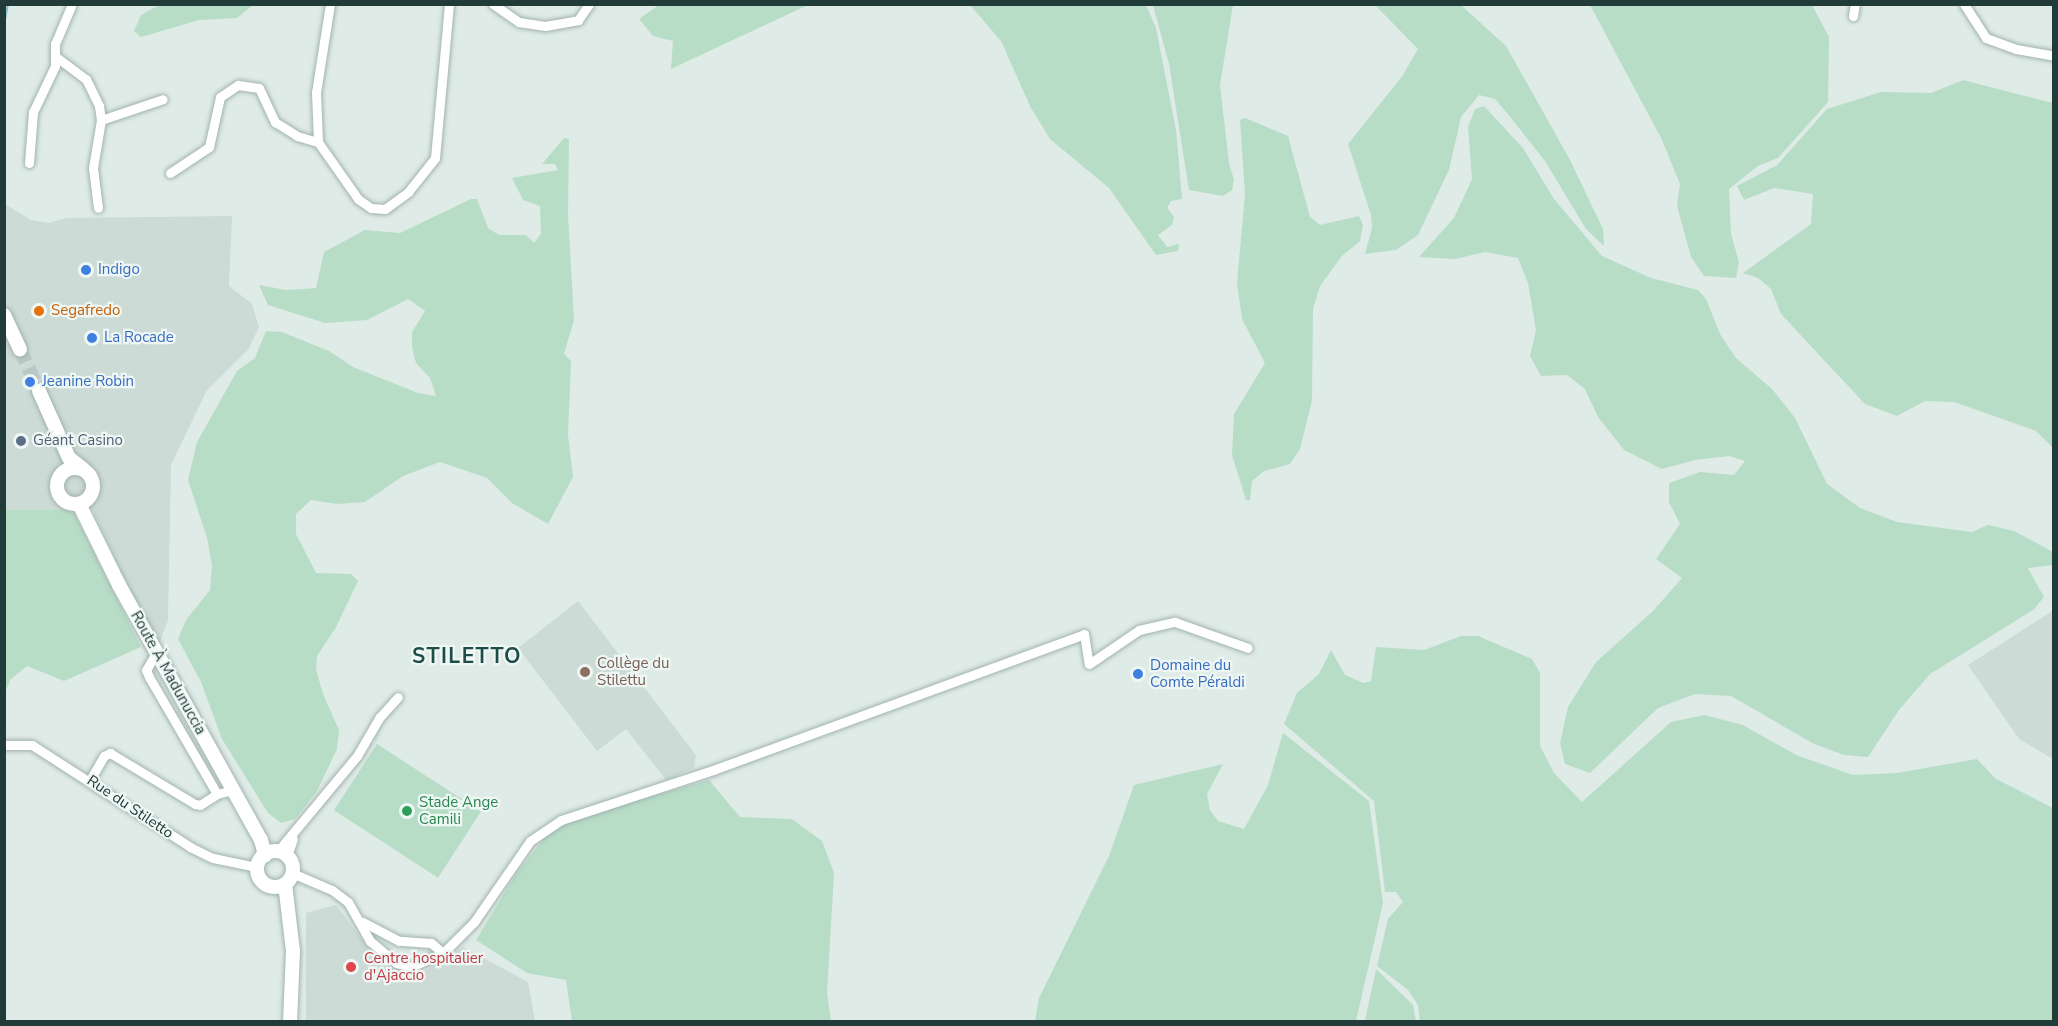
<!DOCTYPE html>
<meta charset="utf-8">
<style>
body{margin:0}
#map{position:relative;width:2058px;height:1026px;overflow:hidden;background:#dfebe7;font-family:"Nunito Sans",sans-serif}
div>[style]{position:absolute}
.built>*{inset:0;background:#cddbd6}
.green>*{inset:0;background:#b7ddc7;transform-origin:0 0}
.stream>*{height:2px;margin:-1px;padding:0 1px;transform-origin:1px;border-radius:1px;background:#85bbd1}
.secondary-tunnel>*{height:14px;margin-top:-7px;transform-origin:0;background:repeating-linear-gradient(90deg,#b9c8c4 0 14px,transparent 0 21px)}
.roads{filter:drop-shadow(0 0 2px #a2b3af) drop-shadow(0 0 2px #a2b3af)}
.street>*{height:9px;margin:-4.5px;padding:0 4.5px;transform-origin:4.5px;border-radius:4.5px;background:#fff}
.secondary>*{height:14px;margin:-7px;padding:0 7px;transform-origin:7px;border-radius:7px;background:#fff}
.secondary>.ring{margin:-7px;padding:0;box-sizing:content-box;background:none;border:14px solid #fff;border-radius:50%}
.dots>*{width:16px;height:16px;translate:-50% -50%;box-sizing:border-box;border:3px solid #eff7f5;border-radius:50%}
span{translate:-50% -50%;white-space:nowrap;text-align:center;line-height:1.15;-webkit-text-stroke:4.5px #eff7f5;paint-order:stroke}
.shop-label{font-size:15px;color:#366cbe}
.left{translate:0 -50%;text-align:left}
.food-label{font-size:15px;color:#c56008}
.service-label{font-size:15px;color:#4e5e75}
.education-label{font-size:15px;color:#785e54}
.street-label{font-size:15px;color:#203b38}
.leisure-label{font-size:15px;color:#27864d}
.health-label{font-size:15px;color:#be3a42}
.district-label{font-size:21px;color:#1c4d48;font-weight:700;letter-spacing:1.5px}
.frame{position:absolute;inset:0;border:6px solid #203b38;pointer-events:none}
</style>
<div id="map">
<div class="built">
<i style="clip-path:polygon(5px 204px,31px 220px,48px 223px,66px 218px,232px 216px,229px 286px,252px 304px,259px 327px,248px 350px,207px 390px,171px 465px,168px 620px,159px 644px,143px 620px,92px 508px,5px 510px)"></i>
<i style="clip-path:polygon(578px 601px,696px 755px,694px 768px,666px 780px,626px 729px,597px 751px,518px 648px)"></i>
<i style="clip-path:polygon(2054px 610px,2054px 759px,2053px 759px,2019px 739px,1968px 665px)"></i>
<i style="clip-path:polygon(336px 905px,376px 958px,418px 976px,463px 947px,528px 982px,535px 1021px,306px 1021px,306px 913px)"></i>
</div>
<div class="green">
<i style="clip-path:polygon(660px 4px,808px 4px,808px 5px,671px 69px,673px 41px,653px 36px,639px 19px)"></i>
<i style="clip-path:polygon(159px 5px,159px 4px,253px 5px,237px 18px,199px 20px,141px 37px,134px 31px,141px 15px)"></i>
<i style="clip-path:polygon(970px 5px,1146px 5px,1156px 28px,1176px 130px,1182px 199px,1171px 201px,1167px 208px,1174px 217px,1172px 225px,1158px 235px,1167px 247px,1179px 244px,1178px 251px,1156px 255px,1109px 188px,1050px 139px,1031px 108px,1001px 41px)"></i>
<i style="clip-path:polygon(1153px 5px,1233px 5px,1220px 85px,1229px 163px,1234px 180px,1232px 190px,1223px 196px,1189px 190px,1169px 64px)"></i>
<i style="clip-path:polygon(1375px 5px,1461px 5px,1506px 46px,1570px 160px,1603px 229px,1604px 246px,1586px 229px,1545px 161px,1507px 113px,1495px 99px,1479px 95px,1461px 117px,1449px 170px,1418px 235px,1396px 250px,1365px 254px,1372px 228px,1371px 215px,1348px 144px,1403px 75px,1418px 49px)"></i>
<i style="clip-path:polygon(1590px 5px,1812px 5px,1829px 37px,1828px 102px,1778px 158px,1758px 166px,1729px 189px,1731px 234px,1739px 262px,1736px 278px,1704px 276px,1691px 257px,1677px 206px,1680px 184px,1662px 140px)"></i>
<i style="clip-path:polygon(1963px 80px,2053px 103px,2053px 448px,2036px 431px,1954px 402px,1925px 401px,1897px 416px,1865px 404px,1781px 314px,1771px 289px,1758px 278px,1743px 273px,1811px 224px,1813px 194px,1774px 188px,1744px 200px,1737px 186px,1777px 165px,1827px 109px,1881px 92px,1931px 93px)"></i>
<i style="clip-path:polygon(1484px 106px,1523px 148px,1554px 199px,1602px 256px,1651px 278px,1698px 290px,1706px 299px,1721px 336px,1736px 358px,1772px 389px,1795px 418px,1827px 484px,1860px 508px,1897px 522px,1972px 532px,1988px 525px,2014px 531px,2053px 552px,2053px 565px,2028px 568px,2044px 597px,2033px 610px,1930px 674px,1899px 710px,1868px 757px,1844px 755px,1814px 744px,1731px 696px,1695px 694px,1658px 708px,1590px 773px,1565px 764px,1560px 743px,1568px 707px,1596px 662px,1653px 611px,1682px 578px,1656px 559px,1680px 524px,1669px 502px,1669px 483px,1700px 472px,1734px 475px,1745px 461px,1729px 456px,1695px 460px,1662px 469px,1624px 450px,1598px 417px,1585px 389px,1567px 375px,1541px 376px,1530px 356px,1536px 330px,1528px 283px,1518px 258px,1485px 252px,1455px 259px,1419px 257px,1454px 218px,1472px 179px,1468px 127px,1475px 109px)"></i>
<i style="clip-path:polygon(1245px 118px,1288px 136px,1310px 217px,1320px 225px,1359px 216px,1363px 225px,1360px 241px,1342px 256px,1320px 286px,1313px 309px,1312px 400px,1300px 449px,1290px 464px,1264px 471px,1252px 481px,1250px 500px,1246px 500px,1232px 455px,1234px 414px,1265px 363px,1242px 319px,1237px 283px,1245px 194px,1240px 120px)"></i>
<i style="clip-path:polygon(564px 138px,569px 139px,568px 214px,574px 320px,564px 354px,571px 361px,568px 435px,573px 477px,548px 524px,512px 503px,487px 478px,440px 462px,403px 476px,365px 502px,337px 504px,311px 500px,296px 514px,296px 534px,316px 573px,351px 574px,358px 581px,336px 627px,317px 656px,316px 669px,323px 694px,339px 730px,337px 749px,317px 791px,295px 819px,281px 823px,268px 813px,222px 739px,201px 682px,178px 639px,186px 620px,210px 590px,212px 565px,207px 538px,188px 480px,197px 442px,237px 371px,255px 358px,266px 331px,282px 332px,329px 351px,353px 367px,418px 393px,436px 396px,430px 378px,416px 363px,412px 347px,412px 332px,425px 311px,414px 303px,408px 299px,367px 320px,325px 323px,268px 305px,259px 285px,286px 290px,316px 288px,324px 252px,365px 230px,400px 233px,471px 199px,477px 199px,488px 228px,499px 235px,526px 235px,534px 243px,541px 234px,540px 206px,523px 200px,512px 178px,558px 170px,555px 164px,542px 164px)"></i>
<i style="clip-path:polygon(72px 509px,141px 647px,64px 681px,27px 666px,11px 679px,5px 692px,5px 510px)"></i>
<i style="clip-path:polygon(1461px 636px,1478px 636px,1532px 659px,1540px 673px,1540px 746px,1554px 773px,1582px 802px,1671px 722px,1704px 715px,1743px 725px,1796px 755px,1853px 775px,1897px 773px,1977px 759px,1996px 779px,2053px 808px,2053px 1021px,1420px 1021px,1418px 1005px,1408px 990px,1377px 966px,1388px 919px,1403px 902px,1396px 892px,1385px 892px,1374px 801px,1284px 724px,1297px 693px,1319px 674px,1331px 650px,1345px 675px,1363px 683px,1371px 681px,1376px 647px,1424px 650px)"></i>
<i style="clip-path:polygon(1283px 733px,1369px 801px,1383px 903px,1356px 1021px,1035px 1021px,1039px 998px,1109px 856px,1134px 785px,1223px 764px,1207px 794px,1210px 810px,1218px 821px,1244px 829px,1268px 785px)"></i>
<i style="left:377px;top:744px;width:124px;height:79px;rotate:33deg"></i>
<i style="clip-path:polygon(709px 780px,740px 817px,792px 819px,822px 841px,834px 873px,827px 993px,831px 1021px,572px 1021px,566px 980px,527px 973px,476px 940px,516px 874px,555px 824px)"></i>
<i style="clip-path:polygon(1376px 969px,1413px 1005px,1416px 1021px,1365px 1021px)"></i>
</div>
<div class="stream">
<i style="left:4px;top:26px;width:22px;rotate:-80deg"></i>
</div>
<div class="secondary-tunnel">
<i style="left:20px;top:349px;width:46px;rotate:65.7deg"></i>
</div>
<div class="roads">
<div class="street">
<i style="left:330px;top:4px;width:89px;rotate:99deg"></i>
<i style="left:316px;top:92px;width:50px;rotate:87.7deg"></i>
<i style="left:318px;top:142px;width:70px;rotate:54.9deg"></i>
<i style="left:358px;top:199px;width:16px;rotate:35deg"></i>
<i style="left:371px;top:208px;width:14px;rotate:4deg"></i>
<i style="left:385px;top:209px;width:29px;rotate:-36deg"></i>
<i style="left:408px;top:192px;width:43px;rotate:-51.5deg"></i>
<i style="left:435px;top:158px;width:155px;rotate:-84.8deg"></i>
<i style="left:493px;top:4px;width:32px;rotate:35deg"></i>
<i style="left:519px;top:22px;width:26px;rotate:9deg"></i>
<i style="left:545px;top:26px;width:34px;rotate:-10deg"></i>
<i style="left:578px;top:20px;width:19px;rotate:-55deg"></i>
<i style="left:1964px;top:4px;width:40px;rotate:57.1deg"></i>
<i style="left:1986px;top:38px;width:32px;rotate:20deg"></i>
<i style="left:2016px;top:49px;width:39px;rotate:10deg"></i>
<i style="left:1853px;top:16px;width:12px;rotate:-81deg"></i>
<i style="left:55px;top:56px;width:39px;rotate:37deg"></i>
<i style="left:86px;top:79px;width:30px;rotate:64deg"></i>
<i style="left:99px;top:106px;width:14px;rotate:82deg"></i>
<i style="left:101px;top:120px;width:49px;rotate:99.5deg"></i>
<i style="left:93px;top:168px;width:40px;rotate:82.9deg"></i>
<i style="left:101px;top:120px;width:65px;rotate:-18.7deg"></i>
<i style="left:29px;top:163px;width:51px;rotate:-85.5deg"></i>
<i style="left:33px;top:112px;width:51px;rotate:-64.4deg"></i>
<i style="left:55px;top:66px;width:22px;rotate:-90deg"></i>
<i style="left:55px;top:44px;width:43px;rotate:-67deg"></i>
<i style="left:170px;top:173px;width:47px;rotate:-33.7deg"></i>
<i style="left:209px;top:147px;width:51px;rotate:-77.6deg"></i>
<i style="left:220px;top:97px;width:22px;rotate:-34deg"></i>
<i style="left:238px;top:85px;width:21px;rotate:8deg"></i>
<i style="left:259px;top:88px;width:38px;rotate:65deg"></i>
<i style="left:275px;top:122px;width:26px;rotate:32deg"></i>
<i style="left:297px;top:136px;width:22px;rotate:16deg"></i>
<i style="left:156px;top:653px;width:20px;rotate:120deg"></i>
<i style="left:146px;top:670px;width:8px;rotate:67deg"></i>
<i style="left:149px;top:677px;width:135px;rotate:59.8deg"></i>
<i style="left:217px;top:794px;width:16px;rotate:-14deg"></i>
<i style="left:4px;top:745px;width:28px"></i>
<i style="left:32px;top:745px;width:188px;rotate:32.8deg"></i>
<i style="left:190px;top:847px;width:25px;rotate:26deg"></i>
<i style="left:213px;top:858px;width:45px;rotate:11.6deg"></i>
<i style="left:90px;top:780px;width:28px;rotate:-60deg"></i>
<i style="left:104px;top:756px;width:7px;rotate:-27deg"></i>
<i style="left:110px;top:753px;width:99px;rotate:31deg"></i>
<i style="left:195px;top:804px;width:5px;rotate:11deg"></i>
<i style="left:200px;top:805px;width:20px;rotate:-33deg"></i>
<i style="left:277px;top:852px;width:125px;rotate:-50.2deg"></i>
<i style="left:357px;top:756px;width:44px;rotate:-59.9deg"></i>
<i style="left:379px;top:718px;width:28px;rotate:-48deg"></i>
<i style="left:287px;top:856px;width:18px;rotate:-71deg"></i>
<i style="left:292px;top:873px;width:43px;rotate:23deg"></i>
<i style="left:332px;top:890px;width:20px;rotate:37deg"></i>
<i style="left:348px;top:902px;width:45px;rotate:60.6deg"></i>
<i style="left:370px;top:941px;width:34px;rotate:40deg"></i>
<i style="left:396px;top:963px;width:16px;rotate:15deg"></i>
<i style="left:411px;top:967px;width:35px;rotate:-24deg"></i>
<i style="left:443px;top:953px;width:16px;rotate:-140deg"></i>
<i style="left:431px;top:943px;width:32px;rotate:-176deg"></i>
<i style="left:399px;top:941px;width:41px;rotate:-152.2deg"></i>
<i style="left:443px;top:953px;width:44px;rotate:-45deg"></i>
<i style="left:474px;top:922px;width:98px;rotate:-55.3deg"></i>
<i style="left:530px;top:841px;width:37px;rotate:-34deg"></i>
<i style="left:561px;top:820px;width:160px;rotate:-18.2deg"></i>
<i style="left:713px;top:770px;width:395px;rotate:-20.1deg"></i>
<i style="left:1084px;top:634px;width:30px;rotate:81deg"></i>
<i style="left:1089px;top:664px;width:60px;rotate:-34.2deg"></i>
<i style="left:1139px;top:630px;width:37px;rotate:-13deg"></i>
<i style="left:1175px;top:622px;width:77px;rotate:19.6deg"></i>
</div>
<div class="secondary">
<i style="left:4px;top:315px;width:38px;rotate:65deg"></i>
<i style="left:39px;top:391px;width:73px;rotate:65.9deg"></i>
<i style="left:69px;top:458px;width:18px;rotate:38deg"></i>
<i class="ring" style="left:57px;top:468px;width:22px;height:22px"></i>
<i style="left:79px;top:504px;width:90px;rotate:63.7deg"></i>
<i style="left:119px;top:585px;width:292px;rotate:60.9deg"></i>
<i style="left:261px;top:840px;width:16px;rotate:75deg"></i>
<i class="ring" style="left:257px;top:851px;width:22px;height:22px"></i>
<i style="left:285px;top:884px;width:67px;rotate:83.2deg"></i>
<i style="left:293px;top:951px;width:71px;rotate:92.4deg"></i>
</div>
</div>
<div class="dots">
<i style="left:86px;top:270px;background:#3f7fe0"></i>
<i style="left:39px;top:311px;background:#e8710a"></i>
<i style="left:92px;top:338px;background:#3f7fe0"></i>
<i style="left:30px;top:382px;background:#3f7fe0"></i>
<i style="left:21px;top:441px;background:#5c6f8a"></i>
<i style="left:585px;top:672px;background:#8d6e63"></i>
<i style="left:1138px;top:674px;background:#3f7fe0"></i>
<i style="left:407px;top:811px;background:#2e9e5b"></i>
<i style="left:351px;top:967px;background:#e0444e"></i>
</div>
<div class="shop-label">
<span class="left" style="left:98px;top:270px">Indigo</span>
<span class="left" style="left:104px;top:338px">La Rocade</span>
<span class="left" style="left:42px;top:382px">Jeanine Robin</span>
<span class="left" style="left:1150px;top:674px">Domaine du<br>Comte Péraldi</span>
</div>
<div class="food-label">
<span class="left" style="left:51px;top:311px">Segafredo</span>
</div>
<div class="service-label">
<span class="left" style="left:33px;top:441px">Géant Casino</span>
</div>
<div class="education-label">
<span class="left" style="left:597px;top:672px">Collège du<br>Stilettu</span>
</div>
<div class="street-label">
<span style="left:168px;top:673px;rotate:61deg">Route À Madunuccia</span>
<span style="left:130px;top:807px;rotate:34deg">Rue du Stiletto</span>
</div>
<div class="leisure-label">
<span class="left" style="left:419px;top:811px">Stade Ange<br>Camili</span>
</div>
<div class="health-label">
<span class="left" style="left:364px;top:967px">Centre hospitalier<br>d'Ajaccio</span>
</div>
<div class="district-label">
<span style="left:467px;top:656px">STILETTO</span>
</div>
<div class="frame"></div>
</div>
